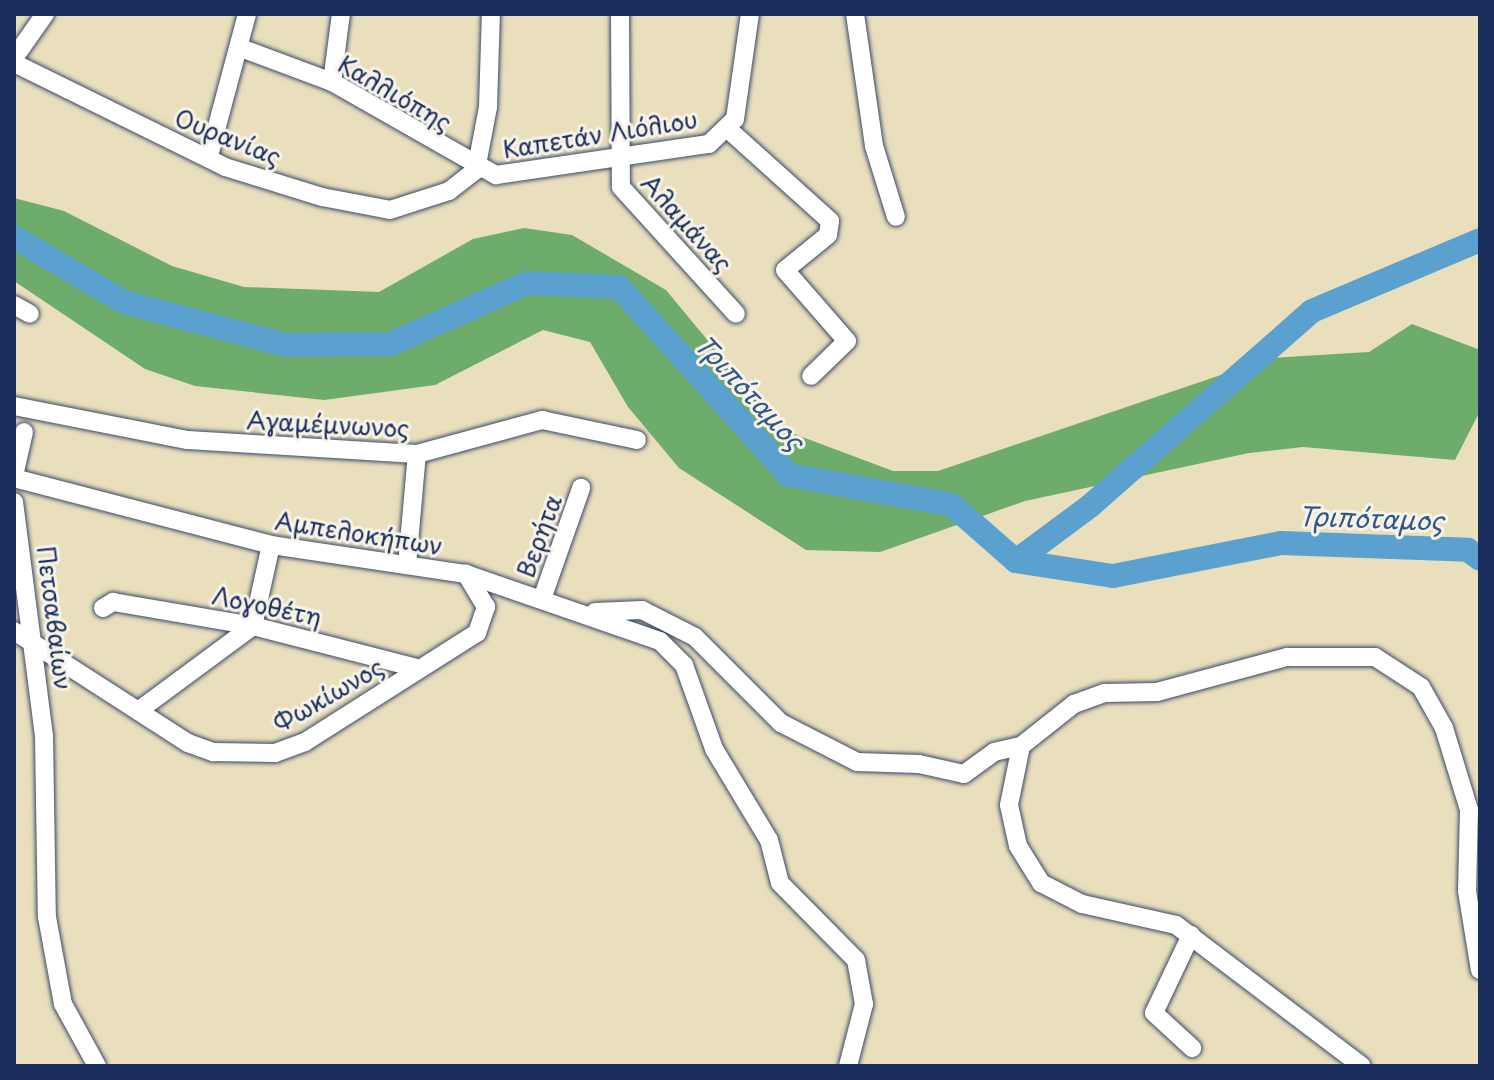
<!DOCTYPE html>
<meta charset="utf-8">
<style>
body{margin:0}
#map{position:relative;width:1494px;height:1080px;overflow:hidden;background:#e9dfbc;font-family:"Playpen Sans",sans-serif}
div>[style]{position:absolute}
.forest>*{inset:0;background:#6eac6c}
.river>*{height:24px;margin:-12px;padding:0 12px;transform-origin:12px;border-radius:12px;background:#5ba1d0}
.roads{filter:drop-shadow(0 0 2px #3a496c) drop-shadow(0 0 2px #3a496c)}
.minor>*{height:18px;margin:-9px;padding:0 9px;transform-origin:9px;border-radius:9px;background:#fff}
span{translate:-50% -50%;white-space:nowrap;text-align:center;line-height:1.15;-webkit-text-stroke:6px #f7f3e8;paint-order:stroke}
.street-label{font-size:24px;color:#1b2f5e}
.water-label{font-size:26px;color:#315786;font-style:italic}
.frame{position:absolute;inset:0;border:16px solid #1b2f5e;pointer-events:none}
</style>
<div id="map">
<div class="forest">
<i style="clip-path:polygon(14px 198px,64px 211px,172px 266px,244px 287px,379px 292px,473px 239px,524px 228px,572px 235px,666px 290px,781px 429px,893px 471px,938px 471px,1271px 358px,1369px 352px,1412px 324px,1480px 350px,1480px 411px,1455px 460px,1303px 447px,1249px 453px,1025px 501px,880px 552px,806px 550px,679px 468px,628px 407px,590px 342px,543px 330px,435px 385px,324px 400px,195px 386px,145px 369px,14px 281px)"></i>
</div>
<div class="river">
<i style="left:14px;top:237px;width:128px;rotate:30.6deg"></i>
<i style="left:124px;top:302px;width:168px;rotate:14.9deg"></i>
<i style="left:286px;top:345px;width:105px;rotate:-0.5deg"></i>
<i style="left:391px;top:344px;width:149px;rotate:-24.2deg"></i>
<i style="left:527px;top:283px;width:92px;rotate:2.5deg"></i>
<i style="left:619px;top:287px;width:253px;rotate:47.9deg"></i>
<i style="left:789px;top:475px;width:166px;rotate:10.4deg"></i>
<i style="left:952px;top:505px;width:85px;rotate:41.2deg"></i>
<i style="left:1016px;top:561px;width:98px;rotate:8.8deg"></i>
<i style="left:1113px;top:576px;width:171px;rotate:-11.1deg"></i>
<i style="left:1281px;top:543px;width:187px;rotate:2.1deg"></i>
<i style="left:1468px;top:550px;width:15px;rotate:37deg"></i>
<i style="left:1016px;top:561px;width:92px;rotate:-36.6deg"></i>
<i style="left:1090px;top:506px;width:295px;rotate:-41.3deg"></i>
<i style="left:1312px;top:311px;width:182px;rotate:-22.9deg"></i>
</div>
<div class="roads">
<div class="minor">
<i style="left:620px;top:14px;width:173px;rotate:89.7deg"></i>
<i style="left:621px;top:187px;width:171px;rotate:47.8deg"></i>
<i style="left:855px;top:14px;width:133px;rotate:81.8deg"></i>
<i style="left:874px;top:146px;width:74px;rotate:72.8deg"></i>
<i style="left:241px;top:48px;width:97px;rotate:20.5deg"></i>
<i style="left:332px;top:82px;width:189px;rotate:29.6deg"></i>
<i style="left:496px;top:175px;width:215px;rotate:-8.3deg"></i>
<i style="left:709px;top:144px;width:36px;rotate:-44deg"></i>
<i style="left:735px;top:119px;width:106px;rotate:-81.9deg"></i>
<i style="left:14px;top:58px;width:54px;rotate:-54.8deg"></i>
<i style="left:14px;top:63px;width:235px;rotate:26.2deg"></i>
<i style="left:225px;top:167px;width:102px;rotate:17.2deg"></i>
<i style="left:322px;top:197px;width:69px;rotate:10.8deg"></i>
<i style="left:390px;top:210px;width:62px;rotate:-17.9deg"></i>
<i style="left:449px;top:191px;width:34px;rotate:-38deg"></i>
<i style="left:332px;top:82px;width:69px;rotate:-82.5deg"></i>
<i style="left:729px;top:130px;width:136px;rotate:42deg"></i>
<i style="left:830px;top:221px;width:14px;rotate:98deg"></i>
<i style="left:828px;top:235px;width:55px;rotate:140.9deg"></i>
<i style="left:785px;top:270px;width:94px;rotate:48.9deg"></i>
<i style="left:847px;top:341px;width:50px;rotate:135.8deg"></i>
<i style="left:209px;top:156px;width:147px;rotate:-75deg"></i>
<i style="left:476px;top:170px;width:64px;rotate:-79.2deg"></i>
<i style="left:488px;top:107px;width:93px;rotate:-88.2deg"></i>
<i style="left:14px;top:305px;width:18px;rotate:29deg"></i>
<i style="left:14px;top:406px;width:177px;rotate:11.1deg"></i>
<i style="left:188px;top:440px;width:229px;rotate:3.5deg"></i>
<i style="left:417px;top:454px;width:130px;rotate:-15.2deg"></i>
<i style="left:542px;top:420px;width:97px;rotate:11.9deg"></i>
<i style="left:14px;top:476px;width:45px;rotate:-77.2deg"></i>
<i style="left:14px;top:478px;width:266px;rotate:14.6deg"></i>
<i style="left:271px;top:545px;width:197px;rotate:8.5deg"></i>
<i style="left:466px;top:574px;width:205px;rotate:19.1deg"></i>
<i style="left:660px;top:641px;width:34px;rotate:45deg"></i>
<i style="left:684px;top:665px;width:89px;rotate:70.3deg"></i>
<i style="left:714px;top:749px;width:106px;rotate:58.9deg"></i>
<i style="left:769px;top:840px;width:44px;rotate:75.7deg"></i>
<i style="left:780px;top:883px;width:108px;rotate:45.4deg"></i>
<i style="left:856px;top:960px;width:45px;rotate:79.7deg"></i>
<i style="left:864px;top:1004px;width:64px;rotate:104.5deg"></i>
<i style="left:14px;top:502px;width:236px;rotate:82.7deg"></i>
<i style="left:44px;top:736px;width:181px;rotate:89.1deg"></i>
<i style="left:47px;top:917px;width:88px;rotate:79.6deg"></i>
<i style="left:63px;top:1004px;width:71px;rotate:61.3deg"></i>
<i style="left:407px;top:565px;width:111px;rotate:-84.9deg"></i>
<i style="left:542px;top:599px;width:118px;rotate:-70.6deg"></i>
<i style="left:103px;top:608px;width:12px;rotate:-31deg"></i>
<i style="left:113px;top:602px;width:142px;rotate:9.7deg"></i>
<i style="left:253px;top:626px;width:172px;rotate:14.4deg"></i>
<i style="left:595px;top:612px;width:47px;rotate:-2.4deg"></i>
<i style="left:642px;top:610px;width:59px;rotate:27deg"></i>
<i style="left:695px;top:637px;width:122px;rotate:45deg"></i>
<i style="left:781px;top:723px;width:85px;rotate:27.2deg"></i>
<i style="left:857px;top:762px;width:62px;rotate:1.8deg"></i>
<i style="left:919px;top:764px;width:46px;rotate:12.5deg"></i>
<i style="left:964px;top:774px;width:37px;rotate:-36deg"></i>
<i style="left:994px;top:752px;width:28px;rotate:-13deg"></i>
<i style="left:1021px;top:746px;width:60px;rotate:101.5deg"></i>
<i style="left:1009px;top:805px;width:42px;rotate:77.6deg"></i>
<i style="left:1018px;top:846px;width:44px;rotate:58.1deg"></i>
<i style="left:1041px;top:883px;width:46px;rotate:27.1deg"></i>
<i style="left:1082px;top:904px;width:96px;rotate:12.6deg"></i>
<i style="left:1176px;top:925px;width:233px;rotate:37.2deg"></i>
<i style="left:14px;top:631px;width:207px;rotate:32.8deg"></i>
<i style="left:188px;top:743px;width:27px;rotate:20deg"></i>
<i style="left:213px;top:752px;width:62px;rotate:0.9deg"></i>
<i style="left:275px;top:753px;width:32px;rotate:-20deg"></i>
<i style="left:305px;top:742px;width:204px;rotate:-32.4deg"></i>
<i style="left:477px;top:633px;width:28px;rotate:-71deg"></i>
<i style="left:486px;top:607px;width:39px;rotate:-121deg"></i>
<i style="left:138px;top:711px;width:143px;rotate:-36.5deg"></i>
<i style="left:253px;top:626px;width:83px;rotate:-77.5deg"></i>
<i style="left:1021px;top:746px;width:68px;rotate:-38.4deg"></i>
<i style="left:1074px;top:704px;width:33px;rotate:-20deg"></i>
<i style="left:1105px;top:693px;width:52px;rotate:-1.1deg"></i>
<i style="left:1157px;top:692px;width:135px;rotate:-15.1deg"></i>
<i style="left:1287px;top:657px;width:88px"></i>
<i style="left:1375px;top:657px;width:55px;rotate:33.1deg"></i>
<i style="left:1421px;top:687px;width:47px;rotate:60.7deg"></i>
<i style="left:1444px;top:728px;width:86px;rotate:73deg"></i>
<i style="left:1469px;top:810px;width:81px;rotate:91.4deg"></i>
<i style="left:1467px;top:891px;width:80px;rotate:80.7deg"></i>
<i style="left:1191px;top:935px;width:86px;rotate:115.4deg"></i>
<i style="left:1154px;top:1013px;width:52px;rotate:42.6deg"></i>
</div>
</div>
<div class="street-label">
<span style="left:395px;top:93px;rotate:30deg">Καλλιόπης</span>
<span style="left:600px;top:134px;rotate:-9deg">Καπετάν Λιόλιου</span>
<span style="left:228px;top:137px;rotate:22deg">Ουρανίας</span>
<span style="left:687px;top:223px;rotate:48deg">Αλαμάνας</span>
<span style="left:328px;top:424px;rotate:3deg">Αγαμέμνωνος</span>
<span style="left:359px;top:533px;rotate:9deg">Αμπελοκήπων</span>
<span style="left:539px;top:536px;rotate:-70deg">Βερήτα</span>
<span style="left:267px;top:606px;rotate:12deg">Λογοθέτη</span>
<span style="left:55px;top:618px;rotate:83deg">Πετσαβαίων</span>
<span style="left:328px;top:695px;rotate:-30deg">Φωκίωνος</span>
</div>
<div class="water-label">
<span style="left:750px;top:392px;rotate:47deg">Τριπόταμος</span>
<span style="left:1371px;top:518px;rotate:2deg">Τριπόταμος</span>
</div>
<div class="frame"></div>
</div>
